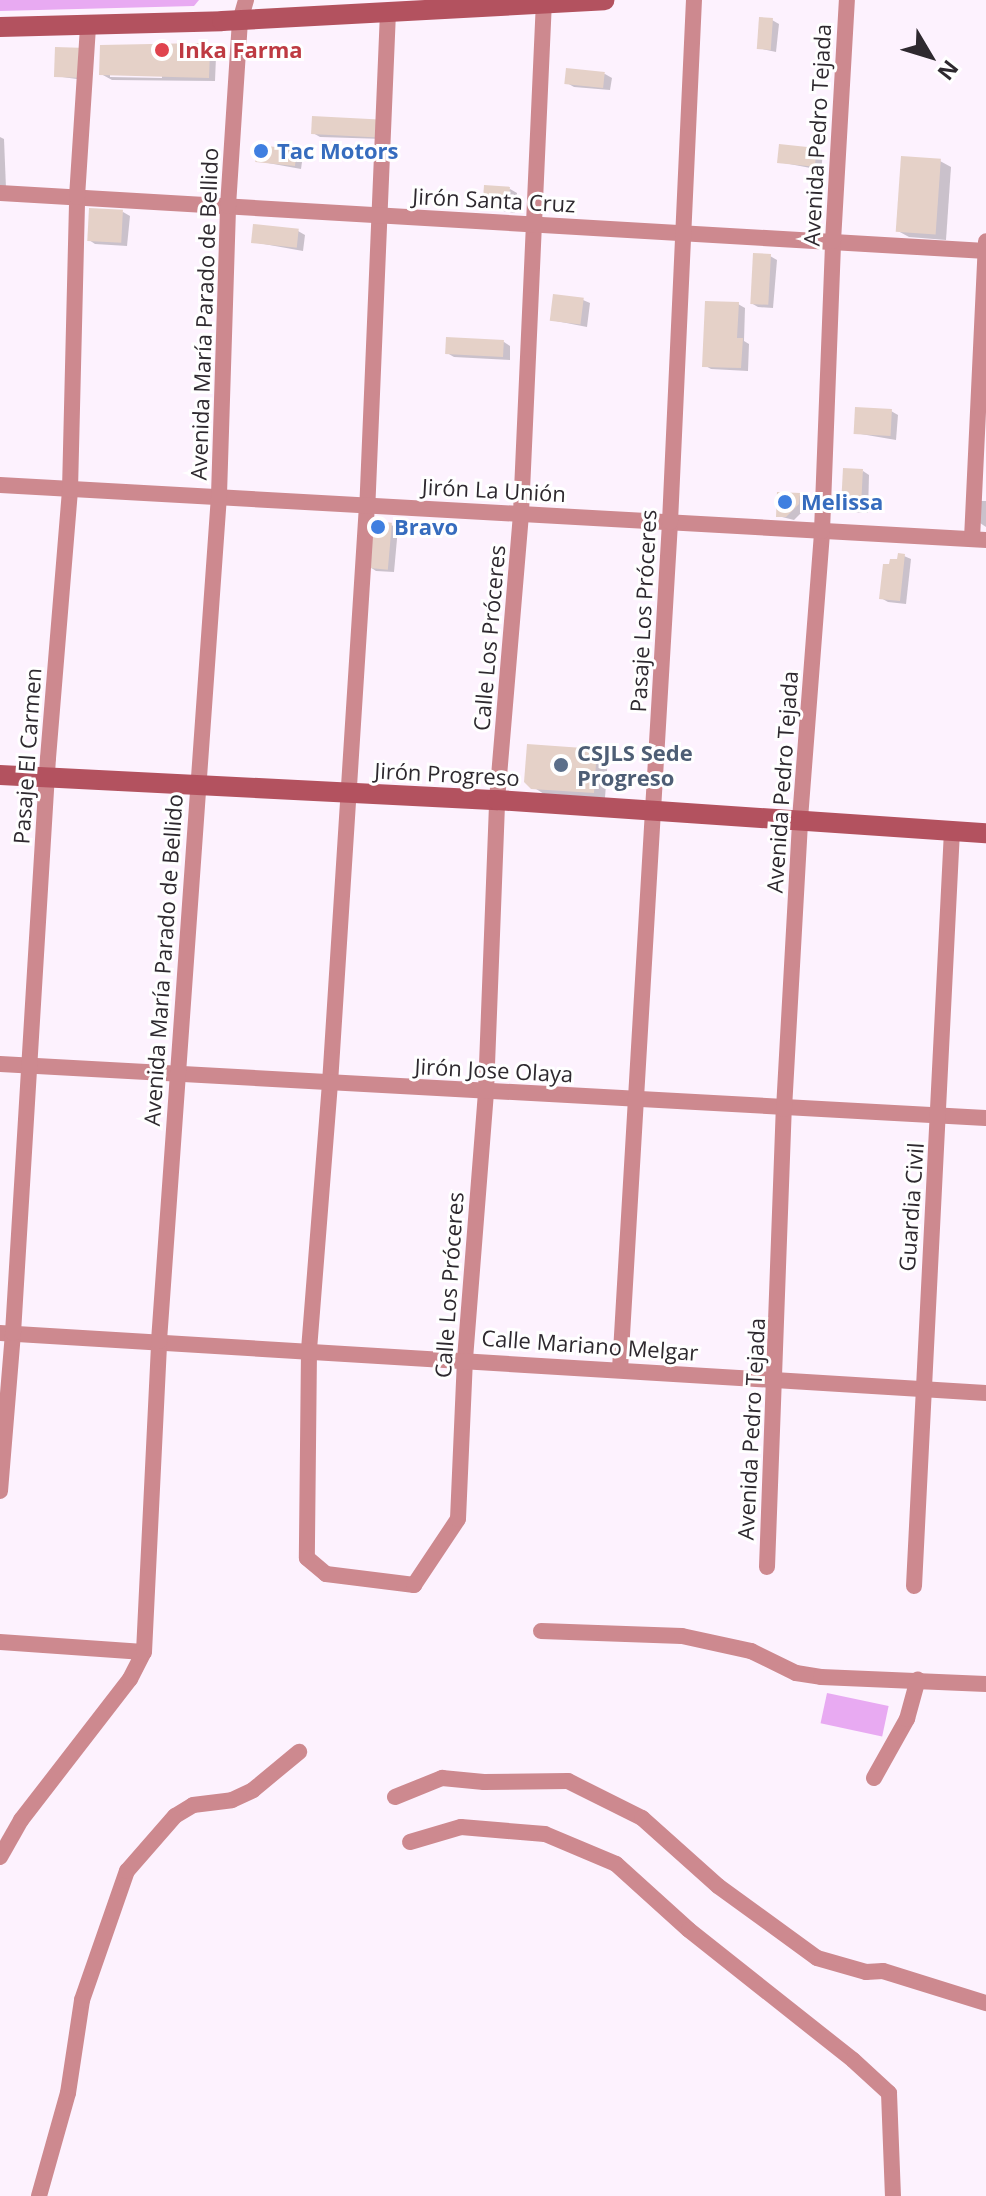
<!DOCTYPE html>
<meta charset="utf-8">
<style>
body{margin:0}
#map{position:relative;width:986px;height:2196px;overflow:hidden;background:#fdf2fe;font-family:"Open Sans",sans-serif}
div>[style]{position:absolute}
.green>*{inset:0;background:#e8aaf2;transform-origin:0 0}
.shadow>*{inset:0;background:#0003}
.building>*{inset:0;background:#e5d1c8;transform-origin:0 0}
.street>*{height:16px;margin:-8px;padding:0 8px;transform-origin:8px;border-radius:8px;background:#cd898f}
.secondary>*{height:20px;margin:-10px;padding:0 10px;transform-origin:10px;border-radius:10px;background:#b3525f}
.dots>*{width:22px;height:22px;translate:-50% -50%;box-sizing:border-box;border:4px solid #fff;border-radius:50%}
span{translate:-50% -50%;white-space:nowrap;text-align:center;line-height:1.15;-webkit-text-stroke:6px #fff;paint-order:stroke}
.health-label{font-size:22px;color:#be3a42;font-weight:700}
.left{translate:0 -50%;text-align:left}
.street-label{font-size:22px;color:#2e292f}
.shop-label{font-size:22px;color:#366cbe;font-weight:700}
.service-label{font-size:22px;color:#4e5e75;font-weight:700}
.north{position:absolute;left:890px;top:16px;width:80px;height:80px;-webkit-text-stroke:6px #fff;paint-order:stroke;rotate:128deg;font-size:22px;font-weight:700;line-height:32px;text-align:center;color:#2e292f}
.north::after{content:'';display:block;margin:auto;width:28px;height:36px;background:#2e292f;clip-path:polygon(50% 0,100% 100%,50% 72%,0 100%)}
</style>
<div id="map">
<div class="green">
<i style="clip-path:polygon(0 0,199px 0,194px 6px,0 11px)"></i>
<i style="left:827px;top:1693px;width:63px;height:31px;rotate:12deg"></i>
</div>
<div class="shadow">
<i style="clip-path:polygon(772px 20px,779px 24px,776px 52px,758px 48px)"></i>
<i style="clip-path:polygon(evenodd,203px 45px,216px 57px,215px 81px,112px 80px,101px 74px,203px 45px,110px 73px,162px 74px,162px 78px,110px 77px,110px 73px)"></i>
<i style="clip-path:polygon(57px 49px,84px 80px,55px 76px)"></i>
<i style="clip-path:polygon(605px 74px,612px 78px,610px 90px,574px 87px,567px 83px)"></i>
<i style="clip-path:polygon(313px 118px,384px 139px,320px 137px,313px 133px)"></i>
<i style="clip-path:polygon(0 137px,4px 139px,6px 188px,0 188px)"></i>
<i style="clip-path:polygon(816px 150px,823px 154px,821px 170px,779px 162px)"></i>
<i style="clip-path:polygon(296px 151px,303px 155px,301px 169px,257px 161px)"></i>
<i style="clip-path:polygon(940px 161px,951px 167px,946px 240px,909px 237px,898px 231px)"></i>
<i style="clip-path:polygon(510px 189px,517px 193px,515px 213px,484px 208px)"></i>
<i style="clip-path:polygon(123px 212px,130px 216px,127px 246px,95px 244px,89px 240px)"></i>
<i style="clip-path:polygon(298px 231px,305px 235px,303px 251px,253px 242px)"></i>
<i style="clip-path:polygon(770px 256px,777px 260px,773px 308px,758px 307px,751px 303px)"></i>
<i style="clip-path:polygon(583px 300px,590px 303px,587px 327px,551px 320px)"></i>
<i style="clip-path:polygon(738px 304px,745px 308px,744px 341px,749px 344px,748px 371px,711px 369px,704px 365px)"></i>
<i style="clip-path:polygon(504px 342px,510px 346px,510px 360px,454px 357px,447px 353px)"></i>
<i style="clip-path:polygon(891px 411px,898px 415px,896px 440px,855px 433px)"></i>
<i style="clip-path:polygon(863px 471px,869px 475px,868px 513px,851px 512px,844px 508px)"></i>
<i style="clip-path:polygon(799px 495px,806px 499px,806px 508px,794px 520px,778px 516px)"></i>
<i style="clip-path:polygon(981px 501px,986px 501px,986px 527px,980px 523px)"></i>
<i style="clip-path:polygon(391px 525px,398px 528px,394px 572px,376px 571px,370px 567px)"></i>
<i style="clip-path:polygon(904px 556px,911px 559px,906px 604px,888px 602px,881px 598px)"></i>
<i style="clip-path:polygon(529px 746px,597px 751px,608px 757px,605px 798px,544px 794px,533px 787px)"></i>
</div>
<div class="building">
<i style="left:759px;top:17px;width:14px;height:32px;rotate:4deg"></i>
<i style="clip-path:polygon(203px 43px,210px 52px,209px 78px,99px 75px,100px 45px)"></i>
<i style="left:55px;top:47px;width:24px;height:30px;rotate:2deg"></i>
<i style="left:566px;top:68px;width:39px;height:16px;rotate:6deg"></i>
<i style="left:312px;top:116px;width:67px;height:18px;rotate:3deg"></i>
<i style="left:779px;top:144px;width:38px;height:19px;rotate:6deg"></i>
<i style="left:257px;top:145px;width:40px;height:17px;rotate:6deg"></i>
<i style="left:901px;top:156px;width:40px;height:76px;rotate:4deg"></i>
<i style="left:484px;top:185px;width:26px;height:24px;rotate:4deg"></i>
<i style="left:89px;top:208px;width:34px;height:33px;rotate:3deg"></i>
<i style="left:253px;top:224px;width:46px;height:19px;rotate:6deg"></i>
<i style="left:753px;top:253px;width:18px;height:51px;rotate:3deg"></i>
<i style="left:553px;top:294px;width:31px;height:27px;rotate:7deg"></i>
<i style="clip-path:polygon(705px 301px,739px 302px,737px 338px,743px 338px,741px 368px,702px 367px)"></i>
<i style="left:446px;top:337px;width:58px;height:17px;rotate:3deg"></i>
<i style="left:855px;top:407px;width:37px;height:27px;rotate:3deg"></i>
<i style="left:843px;top:468px;width:20px;height:41px;rotate:3deg"></i>
<i style="clip-path:polygon(777px 492px,800px 493px,799px 504px,786px 517px,776px 517px)"></i>
<i style="left:371px;top:521px;width:21px;height:47px;rotate:5deg"></i>
<i style="clip-path:polygon(898px 553px,905px 554px,900px 601px,879px 599px,883px 564px,889px 564px,890px 559px,897px 559px)"></i>
<i style="clip-path:polygon(527px 744px,597px 749px,594px 793px,531px 789px,524px 782px)"></i>
</div>
<div class="street">
<i style="left:388px;top:12px;width:493px;rotate:92.4deg"></i>
<i style="left:367px;top:505px;width:579px;rotate:93.66deg"></i>
<i style="left:330px;top:1083px;width:268px;rotate:94.5deg"></i>
<i style="left:309px;top:1350px;width:208px;rotate:90.6deg"></i>
<i style="left:307px;top:1558px;width:25px;rotate:40deg"></i>
<i style="left:326px;top:1574px;width:89px;rotate:7.1deg"></i>
<i style="left:414px;top:1585px;width:79px;rotate:-56.3deg"></i>
<i style="left:458px;top:1519px;width:160px;rotate:-87.5deg"></i>
<i style="left:465px;top:1359px;width:269px;rotate:-85.5deg"></i>
<i style="left:486px;top:1091px;width:291px;rotate:-87.8deg"></i>
<i style="left:497px;top:800px;width:288px;rotate:-85.2deg"></i>
<i style="left:521px;top:513px;width:514px;rotate:-87.43deg"></i>
<i style="left:0;top:193px;width:988px;rotate:3.37deg"></i>
<i style="left:0;top:485px;width:988px;rotate:3.19deg"></i>
<i style="left:972px;top:539px;width:298px;rotate:-87.3deg"></i>
<i style="left:0;top:1064px;width:987px;rotate:3.13deg"></i>
<i style="left:0;top:1333px;width:988px;rotate:3.48deg"></i>
<i style="left:620px;top:1369px;width:848px;rotate:-86.62deg"></i>
<i style="left:670px;top:522px;width:523px;rotate:-87.37deg"></i>
<i style="left:0;top:1491px;width:159px;rotate:-85.3deg"></i>
<i style="left:13px;top:1333px;width:576px;rotate:-86.52deg"></i>
<i style="left:48px;top:758px;width:269px;rotate:-85.3deg"></i>
<i style="left:70px;top:490px;width:293px;rotate:-88.6deg"></i>
<i style="left:77px;top:197px;width:172px;rotate:-86.3deg"></i>
<i style="left:767px;top:1567px;width:458px;rotate:-87.9deg"></i>
<i style="left:784px;top:1109px;width:290px;rotate:-86.8deg"></i>
<i style="left:800px;top:819px;width:289px;rotate:-85.6deg"></i>
<i style="left:822px;top:531px;width:290px;rotate:-87.8deg"></i>
<i style="left:833px;top:241px;width:241px;rotate:-86.7deg"></i>
<i style="left:914px;top:1586px;width:756px;rotate:-87.12deg"></i>
<i style="left:541px;top:1631px;width:141px;rotate:2deg"></i>
<i style="left:682px;top:1636px;width:71px;rotate:12.3deg"></i>
<i style="left:751px;top:1651px;width:50px;rotate:26.1deg"></i>
<i style="left:796px;top:1673px;width:25px;rotate:9deg"></i>
<i style="left:821px;top:1677px;width:165px;rotate:2.4deg"></i>
<i style="left:0;top:1642px;width:144px;rotate:4deg"></i>
<i style="left:874px;top:1778px;width:68px;rotate:-60.8deg"></i>
<i style="left:907px;top:1719px;width:41px;rotate:-74.6deg"></i>
<i style="left:395px;top:1797px;width:51px;rotate:-22deg"></i>
<i style="left:442px;top:1778px;width:42px;rotate:5.4deg"></i>
<i style="left:484px;top:1782px;width:84px;rotate:-0.7deg"></i>
<i style="left:568px;top:1781px;width:83px;rotate:26.6deg"></i>
<i style="left:642px;top:1818px;width:102px;rotate:41.8deg"></i>
<i style="left:718px;top:1886px;width:122px;rotate:36deg"></i>
<i style="left:817px;top:1958px;width:51px;rotate:15.9deg"></i>
<i style="left:866px;top:1972px;width:17px;rotate:-3deg"></i>
<i style="left:883px;top:1971px;width:108px;rotate:17.3deg"></i>
<i style="left:410px;top:1842px;width:53px;rotate:-16.4deg"></i>
<i style="left:461px;top:1827px;width:84px;rotate:4.8deg"></i>
<i style="left:545px;top:1834px;width:77px;rotate:22.9deg"></i>
<i style="left:616px;top:1864px;width:98px;rotate:42.1deg"></i>
<i style="left:689px;top:1930px;width:209px;rotate:38.4deg"></i>
<i style="left:853px;top:2060px;width:49px;rotate:42.5deg"></i>
<i style="left:889px;top:2093px;width:103px;rotate:87.8deg"></i>
<i style="left:0;top:1857px;width:43px;rotate:-60.4deg"></i>
<i style="left:21px;top:1820px;width:178px;rotate:-52.3deg"></i>
<i style="left:130px;top:1679px;width:30px;rotate:-63deg"></i>
<i style="left:144px;top:1652px;width:311px;rotate:-87.2deg"></i>
<i style="left:159px;top:1341px;width:848px;rotate:-85.94deg"></i>
<i style="left:219px;top:495px;width:289px;rotate:-88.2deg"></i>
<i style="left:228px;top:206px;width:185px;rotate:-86.3deg"></i>
<i style="left:240px;top:21px;width:22px;rotate:-74deg"></i>
<i style="left:39px;top:2196px;width:107px;rotate:-74.3deg"></i>
<i style="left:68px;top:2093px;width:94px;rotate:-81.4deg"></i>
<i style="left:82px;top:2000px;width:137px;rotate:-70.8deg"></i>
<i style="left:127px;top:1871px;width:73px;rotate:-48.9deg"></i>
<i style="left:175px;top:1816px;width:21px;rotate:-31deg"></i>
<i style="left:193px;top:1805px;width:39px;rotate:-7deg"></i>
<i style="left:232px;top:1800px;width:23px;rotate:-25deg"></i>
<i style="left:253px;top:1790px;width:60px;rotate:-39.6deg"></i>
</div>
<div class="secondary">
<i style="left:0;top:27px;width:222px;rotate:-1.5deg"></i>
<i style="left:222px;top:21px;width:383px;rotate:-3.1deg"></i>
<i style="left:0;top:775px;width:498px;rotate:2.9deg"></i>
<i style="left:497px;top:800px;width:490px;rotate:3.9deg"></i>
</div>
<div class="dots">
<i style="left:162px;top:50px;background:#e0444e"></i>
<i style="left:261px;top:151px;background:#3f7fe0"></i>
<i style="left:785px;top:502px;background:#3f7fe0"></i>
<i style="left:378px;top:527px;background:#3f7fe0"></i>
<i style="left:561px;top:765px;background:#5c6f8a"></i>
</div>
<div class="health-label">
<span class="left" style="left:178px;top:50px">Inka Farma</span>
</div>
<div class="street-label">
<span style="left:817px;top:135px;rotate:-87deg">Avenida Pedro Tejada</span>
<span style="left:494px;top:200px;rotate:3deg">Jirón Santa Cruz</span>
<span style="left:204px;top:314px;rotate:-88deg">Avenida María Parado de Bellido</span>
<span style="left:494px;top:490px;rotate:3deg">Jirón La Unión</span>
<span style="left:643px;top:611px;rotate:-87deg">Pasaje Los Próceres</span>
<span style="left:489px;top:638px;rotate:-85deg">Calle Los Próceres</span>
<span style="left:27px;top:756px;rotate:-86deg">Pasaje El Carmen</span>
<span style="left:447px;top:774px;rotate:3deg">Jirón Progreso</span>
<span style="left:782px;top:782px;rotate:-86deg">Avenida Pedro Tejada</span>
<span style="left:163px;top:960px;rotate:-86deg">Avenida María Parado de Bellido</span>
<span style="left:494px;top:1070px;rotate:3deg">Jirón Jose Olaya</span>
<span style="left:911px;top:1207px;rotate:-86deg">Guardia Civil</span>
<span style="left:449px;top:1285px;rotate:-86deg">Calle Los Próceres</span>
<span style="left:590px;top:1345px;rotate:4deg">Calle Mariano Melgar</span>
<span style="left:751px;top:1429px;rotate:-87deg">Avenida Pedro Tejada</span>
</div>
<div class="shop-label">
<span class="left" style="left:277px;top:151px">Tac Motors</span>
<span class="left" style="left:801px;top:502px">Melissa</span>
<span class="left" style="left:394px;top:527px">Bravo</span>
</div>
<div class="service-label">
<span class="left" style="left:577px;top:765px">CSJLS Sede<br>Progreso</span>
</div>
<div class="north">N</div>
</div>
